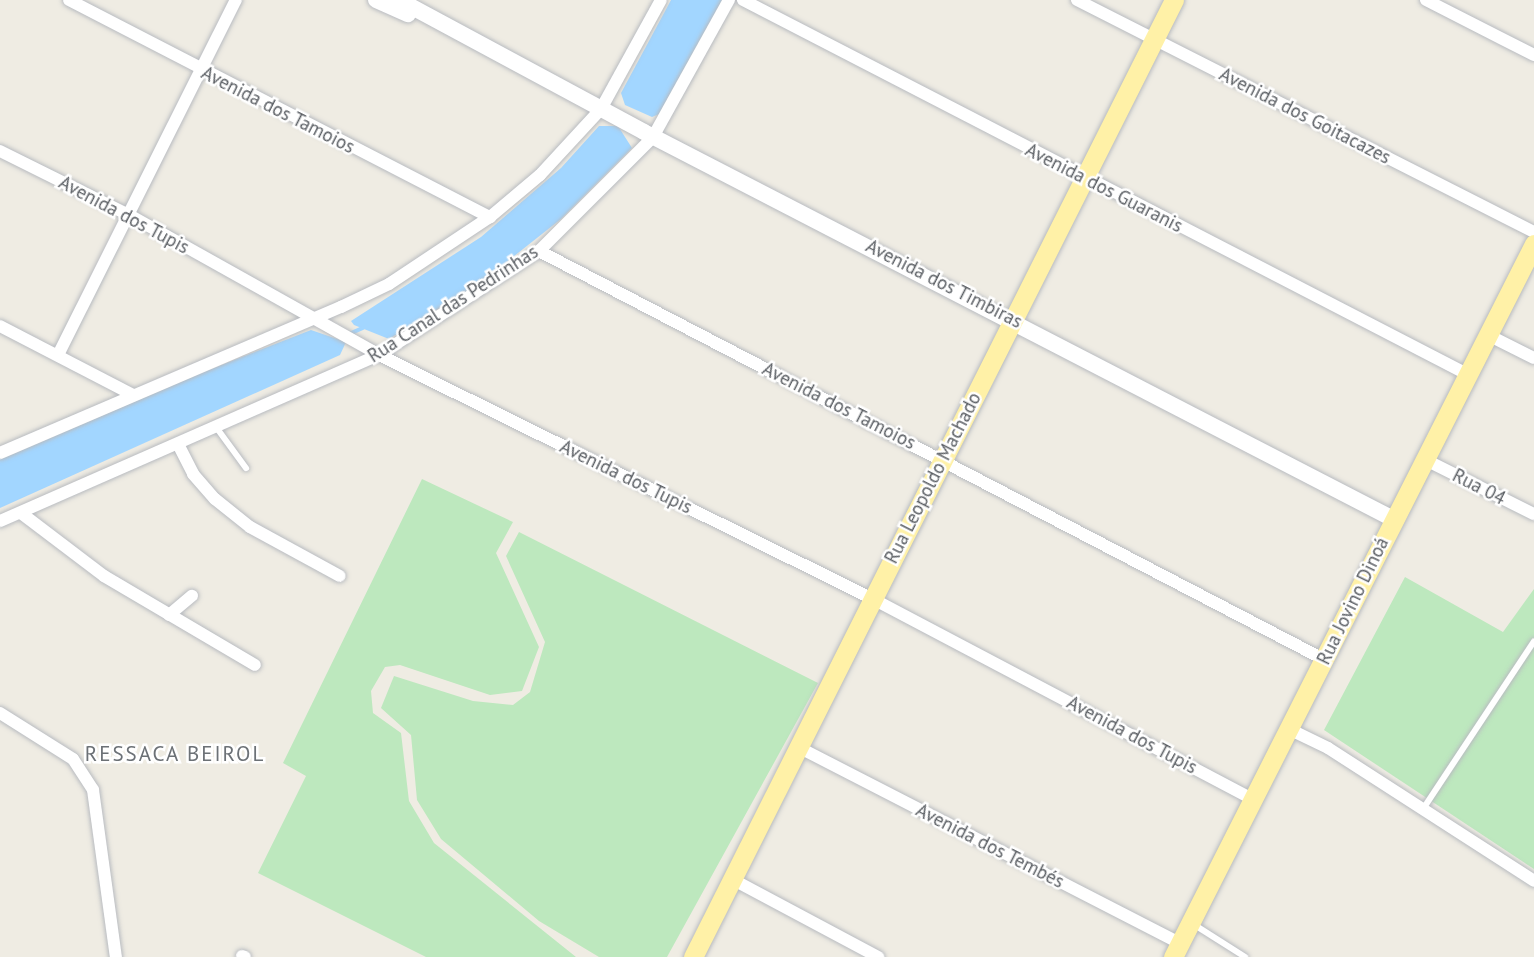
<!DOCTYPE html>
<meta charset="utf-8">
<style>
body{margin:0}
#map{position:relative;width:1534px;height:957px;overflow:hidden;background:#efece3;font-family:"PT Sans",sans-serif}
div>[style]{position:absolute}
.green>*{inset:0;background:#bde8be}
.water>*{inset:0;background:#a2d6ff}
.stream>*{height:3.5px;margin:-1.75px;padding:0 1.75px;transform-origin:1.75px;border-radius:1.75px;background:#a2d6ff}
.roads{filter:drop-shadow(0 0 2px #b8bbc0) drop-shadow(0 0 2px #b8bbc0)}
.lane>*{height:6px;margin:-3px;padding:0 3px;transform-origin:3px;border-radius:3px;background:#fff}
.street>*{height:12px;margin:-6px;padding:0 6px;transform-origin:6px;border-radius:6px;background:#fff}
.secondary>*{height:16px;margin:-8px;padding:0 8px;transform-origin:8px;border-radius:8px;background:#fff}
.primary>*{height:19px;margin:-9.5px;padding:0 9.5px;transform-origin:9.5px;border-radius:9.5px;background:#fff1a7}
span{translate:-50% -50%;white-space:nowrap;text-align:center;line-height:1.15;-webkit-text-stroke:5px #fff;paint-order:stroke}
.street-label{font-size:19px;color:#5b5f64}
.neighbourhood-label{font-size:21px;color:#6c7176;letter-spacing:2px}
</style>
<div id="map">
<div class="green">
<i style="clip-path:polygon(422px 479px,513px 522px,496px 553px,539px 647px,522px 691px,490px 695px,400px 665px,385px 667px,371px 691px,373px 713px,401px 733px,409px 801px,434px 843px,576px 957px,426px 957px,258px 873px,306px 776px,283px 763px)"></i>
<i style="clip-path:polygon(519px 532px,818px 683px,667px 957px,599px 957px,539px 921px,441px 839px,417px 800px,411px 735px,381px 708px,394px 676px,473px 701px,513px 705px,530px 692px,545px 642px,506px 556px)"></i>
<i style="clip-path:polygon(1405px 577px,1503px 632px,1534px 589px,1534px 869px,1324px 730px)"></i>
</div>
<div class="water">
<i style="clip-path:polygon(671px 0,724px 0,664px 112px,652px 117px,625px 105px,621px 93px)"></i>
<i style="clip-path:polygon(599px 126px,618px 126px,632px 148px,561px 219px,480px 283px,389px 339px,354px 325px,351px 321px,481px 237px,561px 168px)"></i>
<i style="clip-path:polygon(311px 330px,346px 342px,340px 355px,0 508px,0 458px,150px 393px)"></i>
</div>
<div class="stream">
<i style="left:347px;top:335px;width:17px;rotate:-24deg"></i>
</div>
<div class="roads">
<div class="lane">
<i style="left:216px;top:427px;width:51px;rotate:53.8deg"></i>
<i style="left:1423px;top:809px;width:201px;rotate:-56.5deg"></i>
<i style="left:1193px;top:924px;width:62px;rotate:32.4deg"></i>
</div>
<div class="street">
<i style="left:69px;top:0;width:474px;rotate:27.3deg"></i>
<i style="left:743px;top:0;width:815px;rotate:27.32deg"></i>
<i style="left:1077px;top:0;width:513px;rotate:26.92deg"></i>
<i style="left:1426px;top:0;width:121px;rotate:27deg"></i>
<i style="left:0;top:151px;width:144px;rotate:26.4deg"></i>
<i style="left:129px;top:215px;width:287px;rotate:29.2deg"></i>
<i style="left:379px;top:355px;width:551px;rotate:26.29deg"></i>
<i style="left:873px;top:599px;width:432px;rotate:27.8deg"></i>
<i style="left:539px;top:251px;width:886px;rotate:27.49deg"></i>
<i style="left:0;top:326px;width:150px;rotate:27.4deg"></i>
<i style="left:1488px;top:335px;width:51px;rotate:26.6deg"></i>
<i style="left:59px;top:353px;width:395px;rotate:-63.4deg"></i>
<i style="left:178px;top:444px;width:34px;rotate:63deg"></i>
<i style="left:193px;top:474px;width:33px;rotate:49deg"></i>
<i style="left:215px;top:499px;width:45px;rotate:38.7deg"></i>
<i style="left:250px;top:527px;width:102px;rotate:28.6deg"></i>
<i style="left:0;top:453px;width:371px;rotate:-23.2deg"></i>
<i style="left:341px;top:307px;width:53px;rotate:-25.6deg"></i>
<i style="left:389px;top:284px;width:121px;rotate:-33.6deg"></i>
<i style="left:490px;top:217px;width:65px;rotate:-40deg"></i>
<i style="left:540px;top:175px;width:90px;rotate:-47.3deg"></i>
<i style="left:601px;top:109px;width:124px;rotate:-61.2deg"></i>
<i style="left:1424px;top:459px;width:123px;rotate:26.6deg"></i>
<i style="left:21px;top:513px;width:104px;rotate:37.2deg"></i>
<i style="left:104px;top:576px;width:175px;rotate:30.5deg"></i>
<i style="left:0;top:521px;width:414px;rotate:-23.7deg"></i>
<i style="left:379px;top:355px;width:191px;rotate:-33deg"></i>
<i style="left:539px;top:251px;width:161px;rotate:-45deg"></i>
<i style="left:653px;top:137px;width:157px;rotate:-61deg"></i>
<i style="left:169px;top:615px;width:30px;rotate:-40deg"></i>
<i style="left:0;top:713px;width:86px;rotate:32.2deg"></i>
<i style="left:73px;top:759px;width:37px;rotate:57deg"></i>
<i style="left:93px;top:790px;width:169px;rotate:82.2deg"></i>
<i style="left:1291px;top:730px;width:41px;rotate:25.9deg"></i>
<i style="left:1328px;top:748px;width:245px;rotate:32.8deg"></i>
<i style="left:800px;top:748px;width:428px;rotate:27.2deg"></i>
<i style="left:732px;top:879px;width:166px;rotate:28.1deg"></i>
<i style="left:242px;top:956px;width:3px;rotate:18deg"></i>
</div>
<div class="secondary">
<i style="left:376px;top:0;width:35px;rotate:24deg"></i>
<i style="left:399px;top:0;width:278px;rotate:28.3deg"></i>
<i style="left:644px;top:132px;width:843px;rotate:27.32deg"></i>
</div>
<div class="primary">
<i style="left:693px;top:957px;width:1071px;rotate:-63.32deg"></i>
<i style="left:1173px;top:957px;width:799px;rotate:-63.15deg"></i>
</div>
</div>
<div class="street-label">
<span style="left:278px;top:110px;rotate:27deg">Avenida dos Tamoios</span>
<span style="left:1305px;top:116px;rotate:27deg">Avenida dos Goitacazes</span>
<span style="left:1104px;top:188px;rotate:27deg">Avenida dos Guaranis</span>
<span style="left:124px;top:215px;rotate:28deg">Avenida dos Tupis</span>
<span style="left:944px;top:284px;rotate:27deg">Avenida dos Timbiras</span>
<span style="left:453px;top:304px;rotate:-33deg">Rua Canal das Pedrinhas</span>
<span style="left:839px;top:406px;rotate:27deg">Avenida dos Tamoios</span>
<span style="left:626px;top:477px;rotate:26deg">Avenida dos Tupis</span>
<span style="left:933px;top:478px;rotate:-63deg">Rua Leopoldo Machado</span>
<span style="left:1479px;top:487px;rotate:27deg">Rua 04</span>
<span style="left:1353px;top:601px;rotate:-64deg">Rua Jovino Dinoá</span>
<span style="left:1132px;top:735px;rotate:28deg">Avenida dos Tupis</span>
<span style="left:990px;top:846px;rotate:27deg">Avenida dos Tembés</span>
</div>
<div class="neighbourhood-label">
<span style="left:175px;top:754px">RESSACA BEIROL</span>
</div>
</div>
